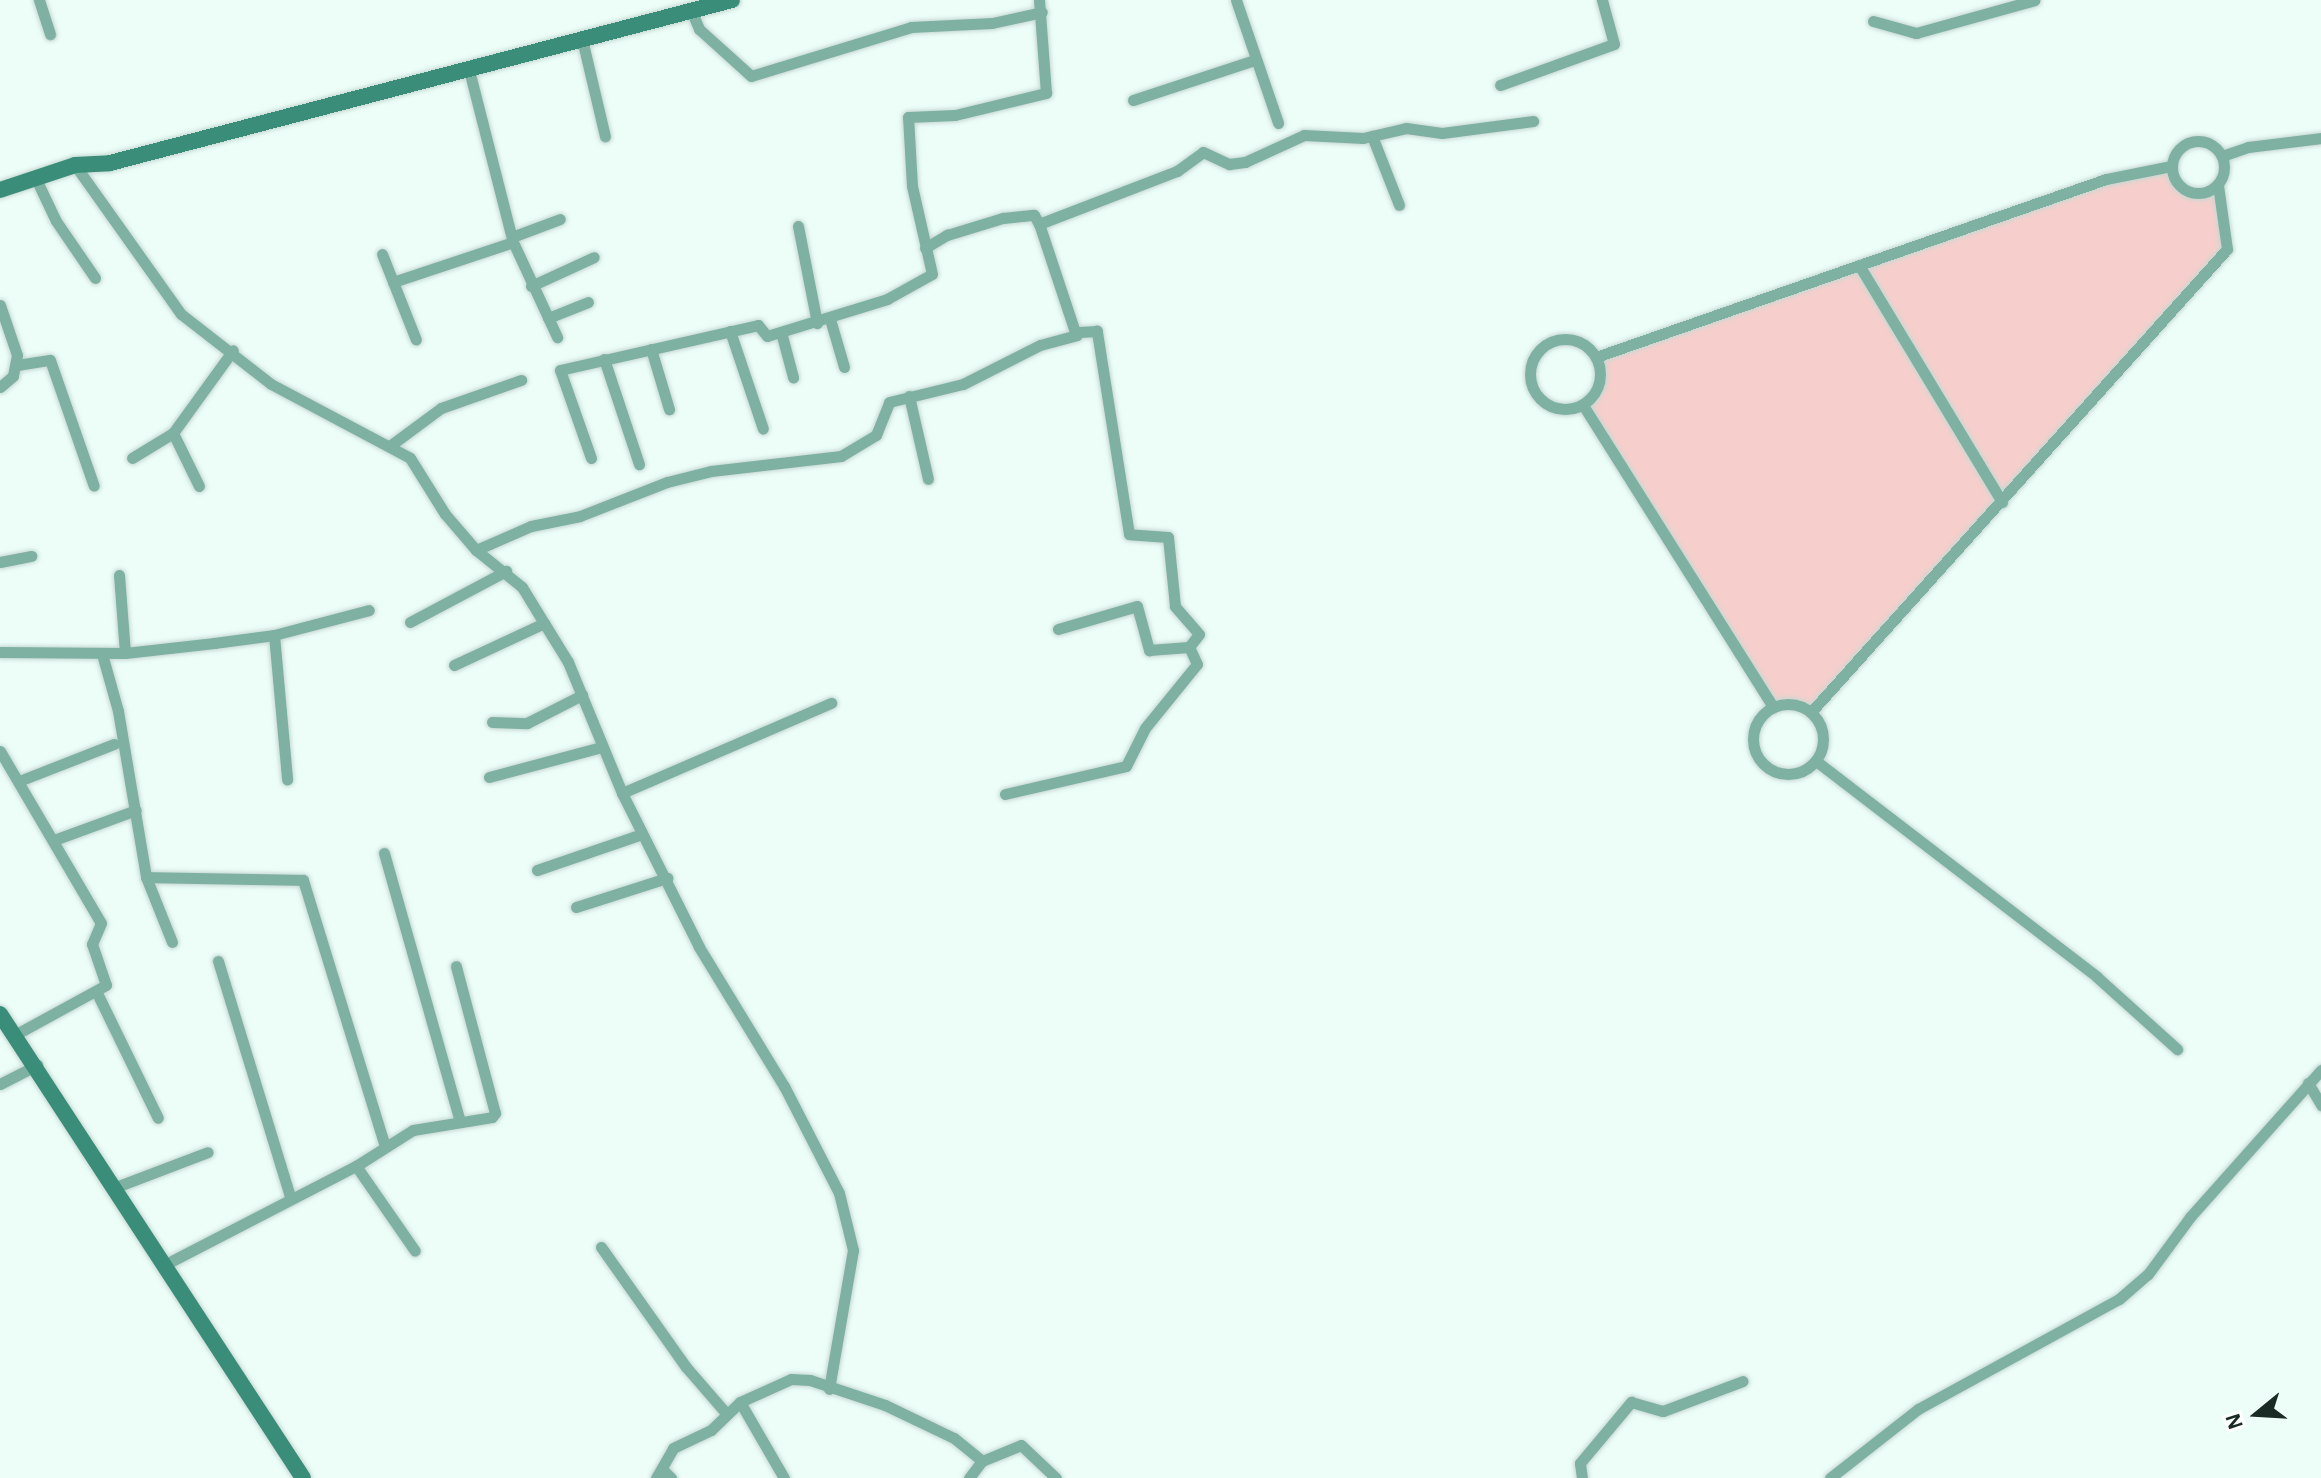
<!DOCTYPE html>
<style>
body{margin:0}
#map{position:relative;width:2321px;height:1478px;overflow:hidden;background:#edfef9;font-family:"Alegreya Sans",sans-serif}
div>[style]{position:absolute}
.green>*{inset:0;background:#f6cfcc}
.roads{filter:drop-shadow(0 0 2px #c7d8d3) drop-shadow(0 0 2px #c7d8d3)}
.street>*{height:11px;margin:-5.5px;padding:0 5.5px;transform-origin:5.5px;border-radius:5.5px;background:#7fb1a3}
.street>.ring{margin:-5.5px;padding:0;box-sizing:content-box;background:none;border:11px solid #7fb1a3;border-radius:50%}
.secondary>*{height:16px;margin:-8px;padding:0 8px;transform-origin:8px;border-radius:8px;background:#3a8d79}
span{translate:-50% -50%;white-space:nowrap;text-align:center;line-height:1.15;-webkit-text-stroke:7px #fff;paint-order:stroke}
.north{position:absolute;left:2217px;top:1374px;width:80px;height:80px;-webkit-text-stroke:6px #fff;paint-order:stroke;rotate:252deg;font-size:22px;font-weight:700;line-height:32px;text-align:center;color:#1a2b26}
.north::after{content:'';display:block;margin:auto;width:28px;height:36px;background:#1a2b26;clip-path:polygon(50% 0,100% 100%,50% 72%,0 100%)}
</style>
<div id="map">
<div class="green">
<i style="clip-path:polygon(2171px 166px,2178px 185px,2187px 191px,2198px 194px,2218px 185px,2227px 249px,1811px 712px,1799px 706px,1773px 707px,1583px 405px,1599px 384px,1596px 357px,2106px 179px)"></i>
</div>
<div class="roads">
<div class="street">
<i style="left:39px;top:0;width:36px;rotate:72deg"></i>
<i style="left:1236px;top:0;width:130px;rotate:71.1deg"></i>
<i style="left:691px;top:10px;width:21px;rotate:67deg"></i>
<i style="left:699px;top:29px;width:70px;rotate:42.1deg"></i>
<i style="left:751px;top:76px;width:167px;rotate:-17deg"></i>
<i style="left:911px;top:27px;width:81px;rotate:-2.8deg"></i>
<i style="left:992px;top:23px;width:51px;rotate:-12.4deg"></i>
<i style="left:1873px;top:21px;width:45px;rotate:15.6deg"></i>
<i style="left:1916px;top:33px;width:123px;rotate:-15.5deg"></i>
<i style="left:582px;top:39px;width:100px;rotate:76.7deg"></i>
<i style="left:469px;top:70px;width:178px;rotate:75.7deg"></i>
<i style="left:513px;top:242px;width:105px;rotate:65.1deg"></i>
<i style="left:1500px;top:85px;width:121px;rotate:-19.8deg"></i>
<i style="left:1614px;top:44px;width:46px;rotate:-105.3deg"></i>
<i style="left:1133px;top:100px;width:128px;rotate:-18.2deg"></i>
<i style="left:1372px;top:136px;width:74px;rotate:68.6deg"></i>
<i class="ring" style="left:2172px;top:141px;width:41px;height:41px"></i>
<i style="left:2222px;top:156px;width:28px;rotate:-19deg"></i>
<i style="left:2248px;top:147px;width:74px;rotate:-7deg"></i>
<i style="left:75px;top:165px;width:183px;rotate:54.6deg"></i>
<i style="left:181px;top:314px;width:114px;rotate:37.9deg"></i>
<i style="left:271px;top:384px;width:157px;rotate:28deg"></i>
<i style="left:410px;top:458px;width:66px;rotate:58deg"></i>
<i style="left:445px;top:514px;width:48px;rotate:49.3deg"></i>
<i style="left:476px;top:550px;width:59px;rotate:38.8deg"></i>
<i style="left:522px;top:587px;width:42px;rotate:58.6deg"></i>
<i style="left:544px;top:623px;width:46px;rotate:58.4deg"></i>
<i style="left:568px;top:662px;width:142px;rotate:67.6deg"></i>
<i style="left:622px;top:793px;width:172px;rotate:63.4deg"></i>
<i style="left:699px;top:947px;width:163px;rotate:58.6deg"></i>
<i style="left:784px;top:1086px;width:120px;rotate:62.8deg"></i>
<i style="left:839px;top:1193px;width:59px;rotate:76.2deg"></i>
<i style="left:853px;top:1250px;width:141px;rotate:99.8deg"></i>
<i style="left:37px;top:181px;width:44px;rotate:64.6deg"></i>
<i style="left:56px;top:221px;width:69px;rotate:55.6deg"></i>
<i style="left:798px;top:226px;width:99px;rotate:78.9deg"></i>
<i style="left:512px;top:237px;width:51px;rotate:-20.6deg"></i>
<i style="left:925px;top:248px;width:26px;rotate:-31deg"></i>
<i style="left:947px;top:235px;width:59px;rotate:-16.9deg"></i>
<i style="left:1003px;top:218px;width:31px;rotate:-6deg"></i>
<i style="left:1034px;top:215px;width:10px;rotate:61deg"></i>
<i style="left:1039px;top:224px;width:148px;rotate:-21deg"></i>
<i style="left:1177px;top:171px;width:32px;rotate:-36deg"></i>
<i style="left:1203px;top:152px;width:29px;rotate:25deg"></i>
<i style="left:1229px;top:164px;width:16px;rotate:-7deg"></i>
<i style="left:1245px;top:162px;width:65px;rotate:-24.6deg"></i>
<i style="left:1304px;top:135px;width:59px;rotate:2.9deg"></i>
<i style="left:1363px;top:138px;width:44px;rotate:-13.1deg"></i>
<i style="left:1406px;top:128px;width:36px;rotate:8deg"></i>
<i style="left:1442px;top:133px;width:92px;rotate:-7.5deg"></i>
<i style="left:382px;top:254px;width:92px;rotate:68.4deg"></i>
<i style="left:1859px;top:265px;width:277px;rotate:58.9deg"></i>
<i style="left:393px;top:282px;width:126px;rotate:-18.4deg"></i>
<i style="left:531px;top:286px;width:69px;rotate:-24.7deg"></i>
<i style="left:0;top:305px;width:53px;rotate:71.2deg"></i>
<i style="left:17px;top:355px;width:21px;rotate:101deg"></i>
<i style="left:13px;top:376px;width:17px;rotate:140deg"></i>
<i style="left:548px;top:318px;width:43px;rotate:-21.8deg"></i>
<i style="left:830px;top:319px;width:50px;rotate:73.7deg"></i>
<i style="left:730px;top:331px;width:103px;rotate:71.4deg"></i>
<i style="left:781px;top:332px;width:47px;rotate:75.1deg"></i>
<i class="ring" style="left:1530px;top:339px;width:59px;height:59px"></i>
<i style="left:651px;top:349px;width:63px;rotate:73.3deg"></i>
<i style="left:1596px;top:357px;width:540px;rotate:-19.24deg"></i>
<i style="left:2106px;top:179px;width:66px;rotate:-11.3deg"></i>
<i style="left:604px;top:359px;width:111px;rotate:71.6deg"></i>
<i style="left:17px;top:365px;width:33px;rotate:-9deg"></i>
<i style="left:50px;top:360px;width:133px;rotate:70.8deg"></i>
<i style="left:909px;top:396px;width:85px;rotate:77.1deg"></i>
<i style="left:1583px;top:405px;width:357px;rotate:57.8deg"></i>
<i style="left:173px;top:433px;width:59px;rotate:63.9deg"></i>
<i style="left:391px;top:445px;width:62px;rotate:-36.5deg"></i>
<i style="left:441px;top:408px;width:85px;rotate:-19.3deg"></i>
<i style="left:132px;top:458px;width:48px;rotate:-31.4deg"></i>
<i style="left:173px;top:433px;width:102px;rotate:-54.1deg"></i>
<i style="left:591px;top:458px;width:93px;rotate:-109.4deg"></i>
<i style="left:560px;top:370px;width:203px;rotate:-12.8deg"></i>
<i style="left:758px;top:325px;width:14px;rotate:51deg"></i>
<i style="left:767px;top:336px;width:126px;rotate:-17.1deg"></i>
<i style="left:887px;top:299px;width:51px;rotate:-29.1deg"></i>
<i style="left:932px;top:274px;width:90px;rotate:-102.8deg"></i>
<i style="left:912px;top:186px;width:69px;rotate:-93.3deg"></i>
<i style="left:908px;top:117px;width:47px;rotate:-2.4deg"></i>
<i style="left:955px;top:115px;width:94px;rotate:-13.6deg"></i>
<i style="left:1046px;top:93px;width:93px;rotate:-94.3deg"></i>
<i style="left:476px;top:550px;width:60px;rotate:-23.6deg"></i>
<i style="left:531px;top:526px;width:50px;rotate:-11.5deg"></i>
<i style="left:580px;top:516px;width:93px;rotate:-21.3deg"></i>
<i style="left:667px;top:482px;width:45px;rotate:-14deg"></i>
<i style="left:711px;top:471px;width:131px;rotate:-6.6deg"></i>
<i style="left:841px;top:456px;width:41px;rotate:-31deg"></i>
<i style="left:876px;top:435px;width:35px;rotate:-68deg"></i>
<i style="left:889px;top:402px;width:76px;rotate:-13.7deg"></i>
<i style="left:963px;top:384px;width:86px;rotate:-26.9deg"></i>
<i style="left:1040px;top:345px;width:38px;rotate:-15deg"></i>
<i style="left:0;top:562px;width:32px;rotate:-11deg"></i>
<i style="left:119px;top:575px;width:78px;rotate:85.6deg"></i>
<i style="left:410px;top:622px;width:109px;rotate:-28deg"></i>
<i style="left:1058px;top:629px;width:82px;rotate:-16.2deg"></i>
<i style="left:1137px;top:606px;width:46px;rotate:74.7deg"></i>
<i style="left:1149px;top:650px;width:40px;rotate:-4.3deg"></i>
<i style="left:274px;top:635px;width:145px;rotate:84.8deg"></i>
<i style="left:0;top:652px;width:125px;rotate:0.5deg"></i>
<i style="left:125px;top:653px;width:90px;rotate:-6.4deg"></i>
<i style="left:214px;top:643px;width:61px;rotate:-7.6deg"></i>
<i style="left:274px;top:635px;width:98px;rotate:-14.7deg"></i>
<i style="left:102px;top:654px;width:59px;rotate:74.3deg"></i>
<i style="left:118px;top:711px;width:168px;rotate:80.4deg"></i>
<i style="left:146px;top:877px;width:70px;rotate:68.2deg"></i>
<i style="left:454px;top:665px;width:99px;rotate:-25deg"></i>
<i class="ring" style="left:1753px;top:704px;width:59px;height:59px"></i>
<i style="left:1811px;top:712px;width:622px;rotate:-48.06deg"></i>
<i style="left:2227px;top:249px;width:65px;rotate:-98deg"></i>
<i style="left:492px;top:722px;width:35px;rotate:2deg"></i>
<i style="left:527px;top:723px;width:62px;rotate:-27deg"></i>
<i style="left:0;top:751px;width:199px;rotate:59.6deg"></i>
<i style="left:101px;top:923px;width:23px;rotate:113deg"></i>
<i style="left:92px;top:944px;width:43px;rotate:71.1deg"></i>
<i style="left:106px;top:985px;width:106px;rotate:151.3deg"></i>
<i style="left:1816px;top:761px;width:354px;rotate:37.5deg"></i>
<i style="left:2097px;top:977px;width:108px;rotate:42deg"></i>
<i style="left:489px;top:777px;width:117px;rotate:-14.9deg"></i>
<i style="left:19px;top:781px;width:102px;rotate:-21.3deg"></i>
<i style="left:622px;top:793px;width:228px;rotate:-23.3deg"></i>
<i style="left:1005px;top:794px;width:124px;rotate:-13deg"></i>
<i style="left:1126px;top:766px;width:42px;rotate:-63.4deg"></i>
<i style="left:1145px;top:728px;width:82px;rotate:-50.9deg"></i>
<i style="left:1197px;top:664px;width:19px;rotate:-115deg"></i>
<i style="left:1189px;top:647px;width:16px;rotate:-52deg"></i>
<i style="left:1199px;top:634px;width:37px;rotate:-131deg"></i>
<i style="left:1175px;top:606px;width:69px;rotate:-95.8deg"></i>
<i style="left:1168px;top:537px;width:39px;rotate:-176deg"></i>
<i style="left:1129px;top:534px;width:206px;rotate:-99deg"></i>
<i style="left:1097px;top:331px;width:22px;rotate:177deg"></i>
<i style="left:1075px;top:332px;width:114px;rotate:-108.4deg"></i>
<i style="left:54px;top:840px;width:87px;rotate:-20.1deg"></i>
<i style="left:384px;top:853px;width:279px;rotate:74.2deg"></i>
<i style="left:537px;top:870px;width:111px;rotate:-18.9deg"></i>
<i style="left:146px;top:877px;width:157px;rotate:1.1deg"></i>
<i style="left:303px;top:880px;width:279px;rotate:72.9deg"></i>
<i style="left:576px;top:907px;width:96px;rotate:-17.7deg"></i>
<i style="left:218px;top:961px;width:247px;rotate:73deg"></i>
<i style="left:96px;top:991px;width:141px;rotate:64deg"></i>
<i style="left:2308px;top:1083px;width:26px;rotate:59deg"></i>
<i style="left:0;top:1084px;width:42px;rotate:-27.2deg"></i>
<i style="left:356px;top:1166px;width:103px;rotate:55.2deg"></i>
<i style="left:116px;top:1187px;width:98px;rotate:-20.8deg"></i>
<i style="left:601px;top:1247px;width:147px;rotate:54.7deg"></i>
<i style="left:686px;top:1367px;width:61px;rotate:49deg"></i>
<i style="left:164px;top:1265px;width:216px;rotate:-27.3deg"></i>
<i style="left:356px;top:1166px;width:67px;rotate:-32.3deg"></i>
<i style="left:413px;top:1130px;width:80px;rotate:-9.3deg"></i>
<i style="left:492px;top:1117px;width:5px;rotate:-53deg"></i>
<i style="left:495px;top:1113px;width:152px;rotate:-104.9deg"></i>
<i style="left:740px;top:1402px;width:88px;rotate:59.9deg"></i>
<i style="left:662px;top:1469px;width:13px;rotate:45deg"></i>
<i style="left:656px;top:1478px;width:34px;rotate:-60deg"></i>
<i style="left:673px;top:1448px;width:42px;rotate:-25.3deg"></i>
<i style="left:711px;top:1430px;width:40px;rotate:-44deg"></i>
<i style="left:740px;top:1402px;width:56px;rotate:-24.3deg"></i>
<i style="left:791px;top:1379px;width:19px;rotate:3deg"></i>
<i style="left:810px;top:1380px;width:79px;rotate:18.4deg"></i>
<i style="left:885px;top:1405px;width:76px;rotate:25.6deg"></i>
<i style="left:954px;top:1438px;width:36px;rotate:39deg"></i>
<i style="left:982px;top:1461px;width:42px;rotate:-22.3deg"></i>
<i style="left:1021px;top:1445px;width:48px;rotate:43.3deg"></i>
<i style="left:969px;top:1478px;width:21px;rotate:-53deg"></i>
<i style="left:1582px;top:1478px;width:15px;rotate:-98deg"></i>
<i style="left:1580px;top:1463px;width:80px;rotate:-50.1deg"></i>
<i style="left:1631px;top:1402px;width:33px;rotate:16deg"></i>
<i style="left:1663px;top:1411px;width:85px;rotate:-20.6deg"></i>
<i style="left:1830px;top:1478px;width:112px;rotate:-38.1deg"></i>
<i style="left:1918px;top:1409px;width:229px;rotate:-28.7deg"></i>
<i style="left:2119px;top:1299px;width:38px;rotate:-41deg"></i>
<i style="left:2148px;top:1274px;width:71px;rotate:-53.6deg"></i>
<i style="left:2190px;top:1217px;width:197px;rotate:-48.3deg"></i>
</div>
<div class="secondary">
<i style="left:0;top:190px;width:79px;rotate:-18.4deg"></i>
<i style="left:75px;top:165px;width:35px;rotate:-3deg"></i>
<i style="left:110px;top:163px;width:643px;rotate:-14.68deg"></i>
<i style="left:0;top:1014px;width:554px;rotate:56.85deg"></i>
</div>
</div>
<div class="north">N</div>
</div>
